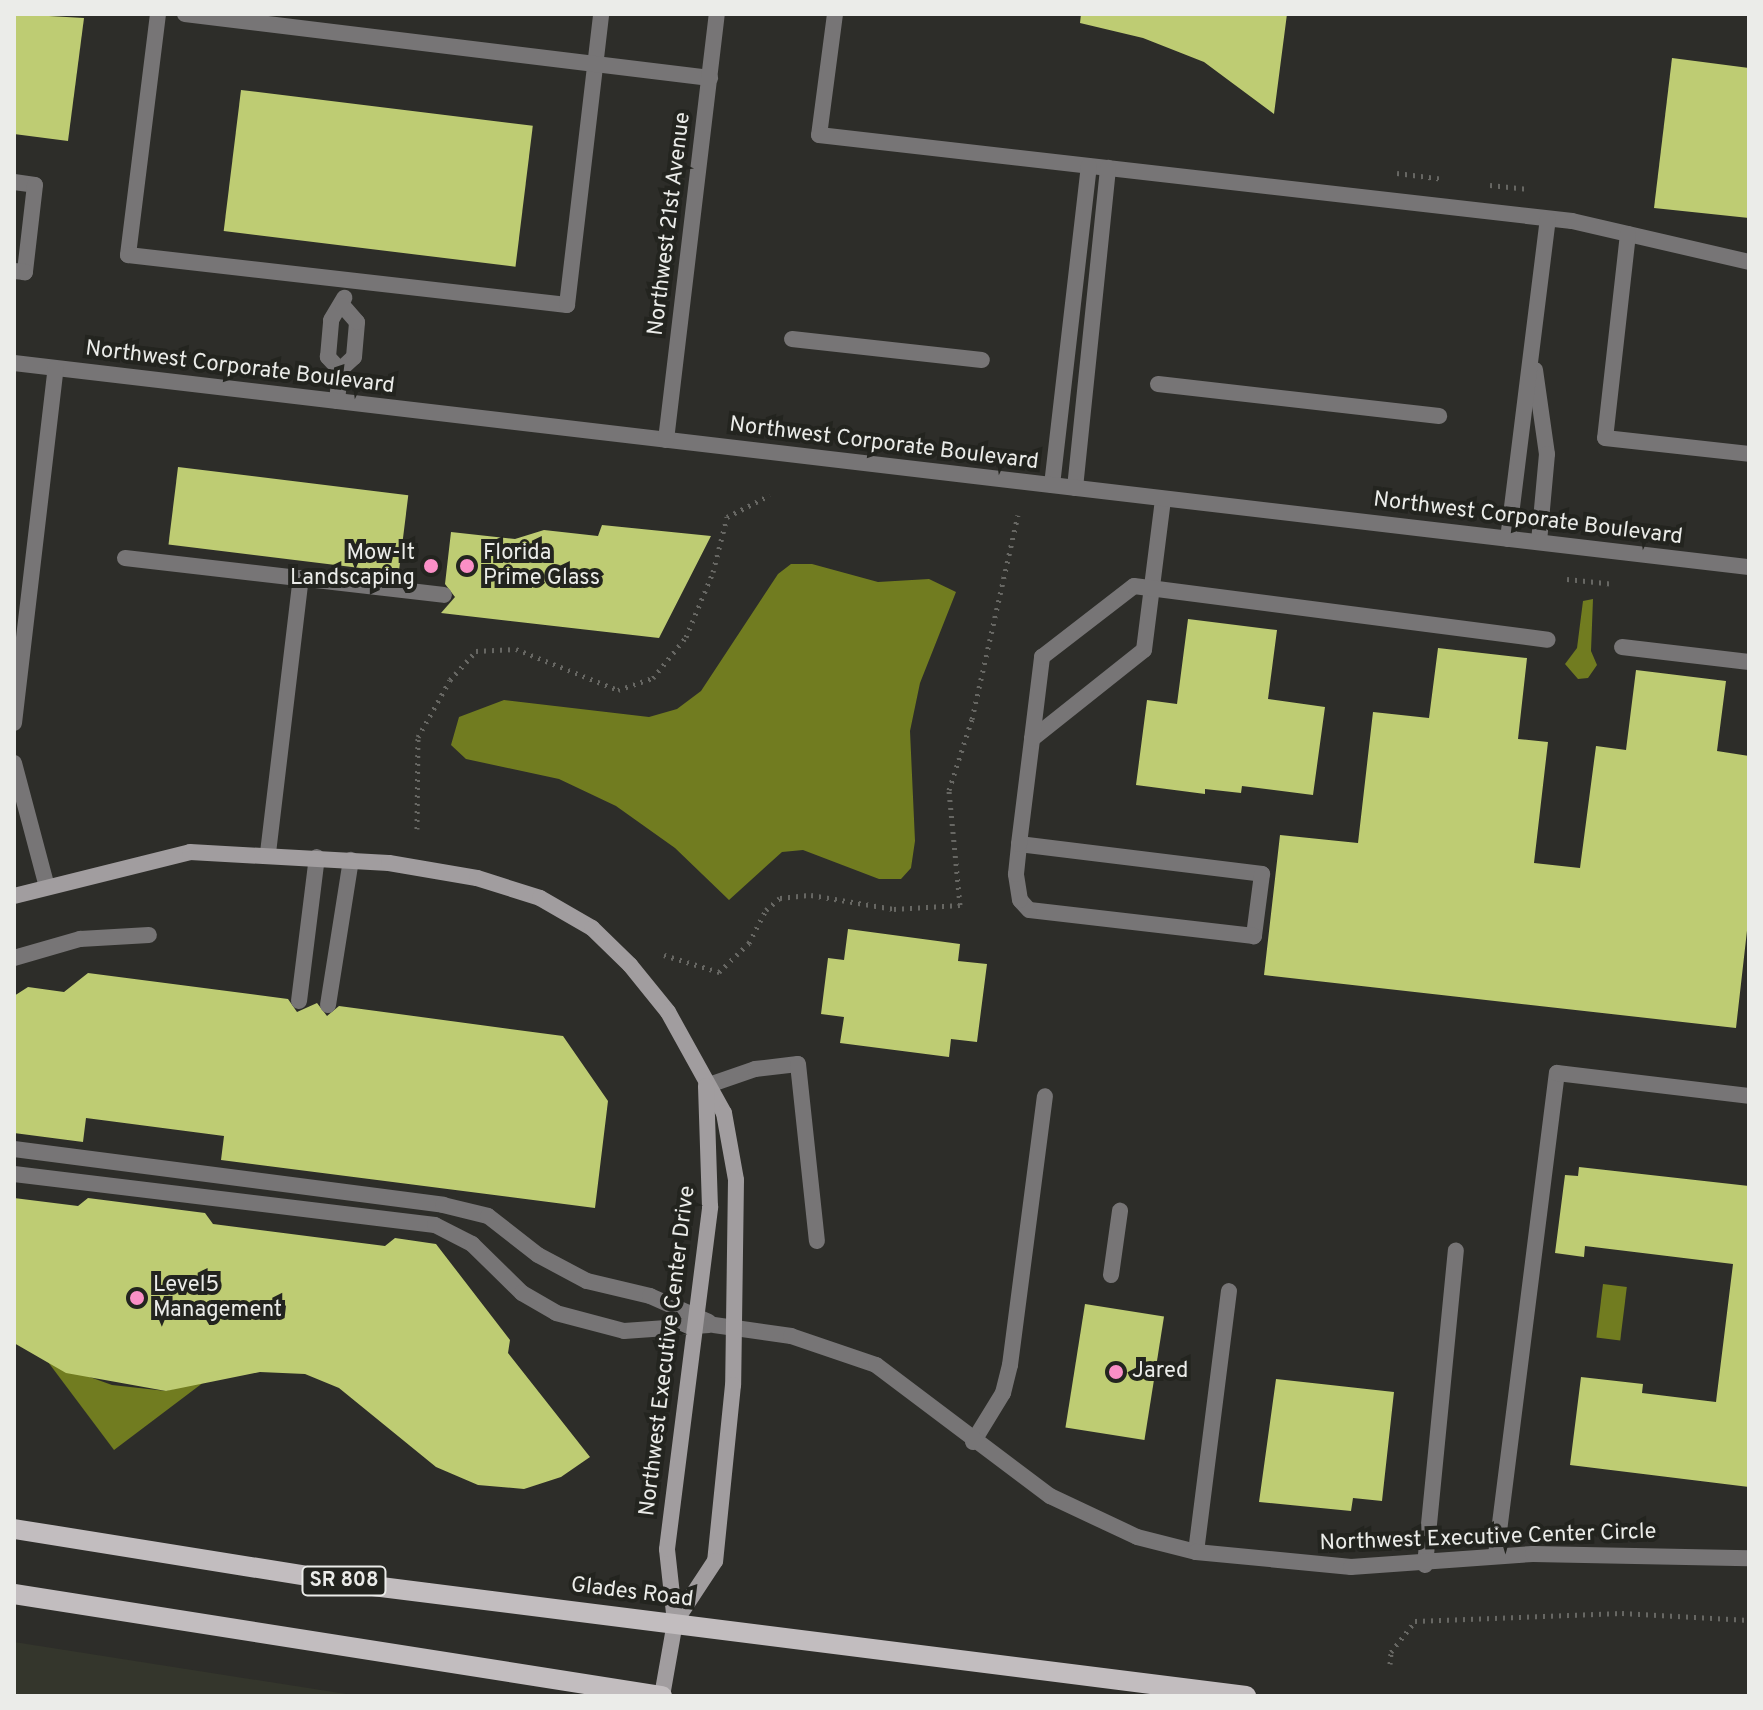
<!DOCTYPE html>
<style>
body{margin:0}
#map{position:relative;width:1763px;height:1710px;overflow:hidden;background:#2d2d29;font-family:Overpass,sans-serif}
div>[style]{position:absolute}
.built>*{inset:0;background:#34362c}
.water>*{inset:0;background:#717c20;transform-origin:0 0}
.building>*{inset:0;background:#becc73;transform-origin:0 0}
.path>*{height:5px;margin-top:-2.5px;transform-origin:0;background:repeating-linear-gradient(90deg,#676763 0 2px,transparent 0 8px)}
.lane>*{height:16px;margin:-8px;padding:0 8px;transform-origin:8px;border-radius:8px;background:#777576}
.street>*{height:16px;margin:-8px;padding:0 8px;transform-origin:8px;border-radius:8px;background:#777576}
.secondary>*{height:16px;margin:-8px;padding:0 8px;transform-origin:8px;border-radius:8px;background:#a19d9f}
.primary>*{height:20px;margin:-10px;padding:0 10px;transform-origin:10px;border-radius:10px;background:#c2bdbf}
.dots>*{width:22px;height:22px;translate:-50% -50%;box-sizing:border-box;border:4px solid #23241f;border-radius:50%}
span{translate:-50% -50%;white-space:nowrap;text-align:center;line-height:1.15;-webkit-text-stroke:8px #23241f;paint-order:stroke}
.shield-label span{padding:2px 6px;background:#23241f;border:2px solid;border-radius:6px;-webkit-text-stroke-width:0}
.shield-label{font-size:20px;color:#ebece9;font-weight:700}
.street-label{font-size:22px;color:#ebece9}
.poi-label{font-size:22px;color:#ebece9}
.right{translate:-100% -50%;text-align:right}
.left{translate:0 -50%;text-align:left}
.frame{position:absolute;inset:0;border:16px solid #ebece9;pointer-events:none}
</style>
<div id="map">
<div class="built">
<i style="clip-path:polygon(14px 1642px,359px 1696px,14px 1696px)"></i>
</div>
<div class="water">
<i style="clip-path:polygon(791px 564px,812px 564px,878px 582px,929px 579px,956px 592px,920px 683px,910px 731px,915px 841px,911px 868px,901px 879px,879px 879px,803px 850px,782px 852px,729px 900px,675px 848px,616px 806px,559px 779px,466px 759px,451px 745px,459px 717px,504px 700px,649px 717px,677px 709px,701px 691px,778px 574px)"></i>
<i style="clip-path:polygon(1593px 599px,1591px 651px,1597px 665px,1588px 678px,1578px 679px,1565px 664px,1577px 648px,1583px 601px)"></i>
<i style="left:1603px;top:1284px;width:24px;height:54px;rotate:7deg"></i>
<i style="clip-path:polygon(48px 1362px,112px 1385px,166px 1391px,208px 1379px,114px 1450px)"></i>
</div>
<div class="building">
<i style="clip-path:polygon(14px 14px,84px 18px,68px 141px,14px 134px)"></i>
<i style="clip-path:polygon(1081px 14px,1287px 14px,1274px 114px,1204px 62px,1143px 38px,1080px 23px)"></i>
<i style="clip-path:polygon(1672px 58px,1749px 68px,1749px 218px,1654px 208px)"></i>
<i style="left:241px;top:90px;width:294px;height:142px;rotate:7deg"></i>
<i style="left:178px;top:467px;width:232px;height:78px;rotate:7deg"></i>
<i style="clip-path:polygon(602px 525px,711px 536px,659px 638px,441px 613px,455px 597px,445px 584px,451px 532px,515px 539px,544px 530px,598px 536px)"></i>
<i style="clip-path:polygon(1188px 619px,1277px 630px,1268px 699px,1325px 707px,1313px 795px,1242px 786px,1241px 793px,1205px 789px,1205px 794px,1136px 785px,1147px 700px,1177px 704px)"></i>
<i style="clip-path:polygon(1438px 648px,1527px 658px,1518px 739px,1548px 742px,1534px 863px,1580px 868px,1596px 746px,1626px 750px,1636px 670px,1726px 681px,1717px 751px,1749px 756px,1749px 913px,1736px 1028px,1264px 975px,1280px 835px,1358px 843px,1373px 712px,1429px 718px)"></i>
<i style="clip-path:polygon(848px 929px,960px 944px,958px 961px,987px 964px,977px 1042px,951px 1039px,949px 1057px,840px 1043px,844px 1017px,821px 1014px,828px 958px,844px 960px)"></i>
<i style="clip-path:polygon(88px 973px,288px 999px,297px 1012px,317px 1003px,327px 1016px,339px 1006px,563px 1036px,608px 1101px,595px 1208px,221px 1160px,224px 1136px,86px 1118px,83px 1142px,14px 1133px,14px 996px,28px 987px,64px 992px)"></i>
<i style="clip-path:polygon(1579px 1167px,1749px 1186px,1749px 1487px,1570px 1465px,1581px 1377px,1643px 1384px,1642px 1393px,1716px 1402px,1733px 1264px,1585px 1246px,1584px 1257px,1555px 1253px,1565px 1175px,1578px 1176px)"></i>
<i style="clip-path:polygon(14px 1198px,78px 1206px,88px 1198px,205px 1213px,213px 1224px,385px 1246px,395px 1238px,436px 1244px,510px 1340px,508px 1353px,590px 1457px,561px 1477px,524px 1489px,478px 1485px,436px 1467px,339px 1388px,305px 1374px,260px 1372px,166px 1391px,66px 1373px,14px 1343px)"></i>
<i style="left:1085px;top:1304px;width:80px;height:125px;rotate:9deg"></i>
<i style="clip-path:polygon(1276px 1379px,1394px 1392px,1382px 1501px,1353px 1498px,1351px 1511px,1259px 1502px)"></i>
</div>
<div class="path">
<i style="left:1397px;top:173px;width:47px;rotate:7.3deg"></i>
<i style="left:1490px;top:185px;width:38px;rotate:6deg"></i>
<i style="left:1567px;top:579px;width:48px;rotate:5.9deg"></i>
<i style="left:417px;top:829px;width:92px;rotate:-89.4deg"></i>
<i style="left:418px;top:737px;width:65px;rotate:-60.7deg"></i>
<i style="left:450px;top:680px;width:39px;rotate:-48deg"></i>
<i style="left:476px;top:651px;width:40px;rotate:-2.9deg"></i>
<i style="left:516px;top:649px;width:110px;rotate:21.9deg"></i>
<i style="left:618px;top:690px;width:37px;rotate:-19deg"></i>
<i style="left:653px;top:678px;width:53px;rotate:-51.2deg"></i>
<i style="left:686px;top:637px;width:70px;rotate:-67.4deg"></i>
<i style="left:713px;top:572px;width:57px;rotate:-75.7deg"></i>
<i style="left:727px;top:517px;width:48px;rotate:-27.1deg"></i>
<i style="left:664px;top:955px;width:58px;rotate:17.2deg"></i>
<i style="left:719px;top:972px;width:42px;rotate:-44deg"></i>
<i style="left:749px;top:943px;width:37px;rotate:-63deg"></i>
<i style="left:766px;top:910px;width:18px;rotate:-41deg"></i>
<i style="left:780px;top:898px;width:31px;rotate:-6deg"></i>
<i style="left:811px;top:895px;width:84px;rotate:9.6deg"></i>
<i style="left:894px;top:909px;width:66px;rotate:-3.5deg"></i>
<i style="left:960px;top:905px;width:116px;rotate:-95.5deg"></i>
<i style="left:949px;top:790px;width:75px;rotate:-72.1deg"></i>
<i style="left:972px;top:719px;width:209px;rotate:-77.3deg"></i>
<i style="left:1390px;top:1664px;width:12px;rotate:-85deg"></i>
<i style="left:1391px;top:1652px;width:39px;rotate:-52deg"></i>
<i style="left:1415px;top:1621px;width:207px;rotate:-2.2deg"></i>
<i style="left:1622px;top:1613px;width:127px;rotate:3.2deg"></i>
</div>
<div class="lane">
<i style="left:158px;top:14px;width:243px;rotate:97.1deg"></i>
<i style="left:128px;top:255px;width:442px;rotate:6.5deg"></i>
<i style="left:567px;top:305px;width:293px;rotate:-83.3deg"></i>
<i style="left:185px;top:14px;width:529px;rotate:6.95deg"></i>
<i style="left:835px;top:14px;width:122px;rotate:97.5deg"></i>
<i style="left:819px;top:135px;width:758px;rotate:6.52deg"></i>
<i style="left:1572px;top:221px;width:182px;rotate:13deg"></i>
<i style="left:14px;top:182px;width:21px;rotate:8deg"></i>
<i style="left:35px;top:185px;width:88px;rotate:96.6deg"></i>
<i style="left:25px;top:272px;width:11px;rotate:-175deg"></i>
<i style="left:1628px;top:234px;width:205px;rotate:96.4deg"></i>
<i style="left:1605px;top:438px;width:145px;rotate:6.3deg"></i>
<i style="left:792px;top:339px;width:191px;rotate:6.3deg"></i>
<i style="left:340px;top:370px;width:18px;rotate:-133deg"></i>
<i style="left:328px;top:357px;width:37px;rotate:-85deg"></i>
<i style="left:331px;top:320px;width:26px;rotate:-59deg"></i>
<i style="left:1535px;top:370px;width:85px;rotate:81.9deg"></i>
<i style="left:1547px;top:454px;width:88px;rotate:95.2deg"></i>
<i style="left:1158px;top:384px;width:283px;rotate:6.5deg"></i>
<i style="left:337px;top:401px;width:31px;rotate:-84deg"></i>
<i style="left:340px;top:370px;width:19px;rotate:-43deg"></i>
<i style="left:354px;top:357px;width:35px;rotate:-85deg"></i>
<i style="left:357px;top:322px;width:21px;rotate:-131deg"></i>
<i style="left:1052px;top:485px;width:321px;rotate:-83.4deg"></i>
<i style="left:1075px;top:488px;width:322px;rotate:-84.1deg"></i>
<i style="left:1508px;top:539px;width:322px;rotate:-82.9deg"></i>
<i style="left:125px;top:558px;width:321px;rotate:6.6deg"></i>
<i style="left:1622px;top:647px;width:128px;rotate:6.7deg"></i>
<i style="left:1032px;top:739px;width:143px;rotate:-38.5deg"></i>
<i style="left:1144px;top:650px;width:152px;rotate:-82.8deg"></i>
<i style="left:1019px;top:844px;width:245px;rotate:7deg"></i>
<i style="left:1262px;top:874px;width:63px;rotate:97.4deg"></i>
<i style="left:1254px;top:936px;width:226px;rotate:-173.4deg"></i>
<i style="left:1029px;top:910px;width:13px;rotate:-132deg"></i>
<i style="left:1020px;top:900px;width:26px;rotate:-99deg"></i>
<i style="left:1016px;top:874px;width:30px;rotate:-84deg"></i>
<i style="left:1019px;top:844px;width:106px;rotate:-82.9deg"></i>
<i style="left:1032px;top:739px;width:83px;rotate:-83deg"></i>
<i style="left:1042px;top:657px;width:116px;rotate:-37.7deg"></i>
<i style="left:1134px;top:586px;width:417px;rotate:7.4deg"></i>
<i style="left:268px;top:853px;width:277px;rotate:-83.2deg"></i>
<i style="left:14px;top:958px;width:69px;rotate:-16.1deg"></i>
<i style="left:80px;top:939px;width:69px;rotate:-3.3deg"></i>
<i style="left:299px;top:1001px;width:145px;rotate:-82.9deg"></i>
<i style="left:328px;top:1005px;width:147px;rotate:-81deg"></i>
<i style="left:706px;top:1086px;width:52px;rotate:-19.1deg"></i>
<i style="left:755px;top:1069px;width:43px;rotate:-6.6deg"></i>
<i style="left:798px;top:1064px;width:178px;rotate:83.9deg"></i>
<i style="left:14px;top:1149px;width:433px;rotate:7.4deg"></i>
<i style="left:443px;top:1205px;width:46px;rotate:13.7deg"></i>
<i style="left:488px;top:1216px;width:63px;rotate:38deg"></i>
<i style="left:538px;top:1255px;width:55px;rotate:28deg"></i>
<i style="left:587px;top:1281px;width:65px;rotate:13.4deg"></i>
<i style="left:650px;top:1296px;width:64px;rotate:23.8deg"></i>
<i style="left:14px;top:1174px;width:424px;rotate:6.9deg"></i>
<i style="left:435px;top:1225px;width:42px;rotate:27.2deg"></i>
<i style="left:472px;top:1244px;width:70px;rotate:44.4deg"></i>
<i style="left:522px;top:1293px;width:39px;rotate:30deg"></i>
<i style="left:556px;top:1313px;width:70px;rotate:14.8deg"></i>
<i style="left:624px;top:1331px;width:85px;rotate:-4deg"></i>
<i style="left:1111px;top:1275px;width:65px;rotate:-82deg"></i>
<i style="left:973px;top:1442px;width:57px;rotate:-58.5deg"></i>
<i style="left:1003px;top:1393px;width:29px;rotate:-76deg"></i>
<i style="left:1010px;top:1365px;width:271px;rotate:-82.6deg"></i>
<i style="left:1196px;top:1552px;width:263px;rotate:-82.8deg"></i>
<i style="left:1496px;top:1555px;width:486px;rotate:-82.8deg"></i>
<i style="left:1557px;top:1073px;width:193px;rotate:6.8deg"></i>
<i style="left:1425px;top:1565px;width:316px;rotate:-84.4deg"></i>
</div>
<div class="street">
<i style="left:14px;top:363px;width:1747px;rotate:6.71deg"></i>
<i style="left:666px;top:440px;width:429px;rotate:-83.2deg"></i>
<i style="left:14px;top:723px;width:357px;rotate:-83.3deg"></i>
<i style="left:14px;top:763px;width:128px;rotate:75.1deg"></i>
<i style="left:714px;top:1325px;width:78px;rotate:8.1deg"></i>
<i style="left:791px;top:1336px;width:90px;rotate:18.8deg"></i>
<i style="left:876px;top:1365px;width:218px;rotate:37deg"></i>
<i style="left:1050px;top:1496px;width:96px;rotate:25.2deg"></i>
<i style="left:1137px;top:1537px;width:61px;rotate:14.3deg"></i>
<i style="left:1196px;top:1552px;width:156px;rotate:5.5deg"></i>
<i style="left:1351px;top:1567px;width:182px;rotate:-4.1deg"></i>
<i style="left:1533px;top:1554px;width:216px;rotate:1.1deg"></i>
</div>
<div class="secondary">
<i style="left:14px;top:896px;width:181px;rotate:-14deg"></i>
<i style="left:190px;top:852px;width:199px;rotate:3.2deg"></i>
<i style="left:389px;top:863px;width:89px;rotate:9.7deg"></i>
<i style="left:477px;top:878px;width:66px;rotate:17.6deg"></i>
<i style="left:540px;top:898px;width:60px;rotate:30deg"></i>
<i style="left:592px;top:928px;width:53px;rotate:44.2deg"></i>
<i style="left:630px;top:965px;width:60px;rotate:51deg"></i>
<i style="left:668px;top:1012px;width:115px;rotate:61deg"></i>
<i style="left:724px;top:1113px;width:68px;rotate:79.8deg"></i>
<i style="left:736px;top:1180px;width:205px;rotate:90.8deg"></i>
<i style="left:733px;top:1385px;width:177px;rotate:95.8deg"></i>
<i style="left:715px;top:1561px;width:73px;rotate:123.3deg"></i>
<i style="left:662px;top:1696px;width:75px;rotate:-80deg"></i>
<i style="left:675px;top:1622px;width:73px;rotate:-96.3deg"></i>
<i style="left:667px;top:1549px;width:345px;rotate:-82.8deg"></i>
<i style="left:710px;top:1207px;width:121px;rotate:-91.9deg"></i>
</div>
<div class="primary">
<i style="left:14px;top:1529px;width:355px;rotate:9.1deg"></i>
<i style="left:365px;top:1585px;width:888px;rotate:7.18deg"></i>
<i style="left:14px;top:1594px;width:656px;rotate:8.95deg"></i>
</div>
<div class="dots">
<i style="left:431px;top:566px;background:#fa8fc6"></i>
<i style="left:467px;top:566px;background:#fa8fc6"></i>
<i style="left:137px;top:1298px;background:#fa8fc6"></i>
<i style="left:1116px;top:1372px;background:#fa8fc6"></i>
</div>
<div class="shield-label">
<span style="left:344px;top:1581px">SR 808</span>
</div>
<div class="street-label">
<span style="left:670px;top:224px;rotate:-83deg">Northwest 21st Avenue</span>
<span style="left:240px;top:368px;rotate:7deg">Northwest Corporate Boulevard</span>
<span style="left:884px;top:444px;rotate:7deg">Northwest Corporate Boulevard</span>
<span style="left:1528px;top:519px;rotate:7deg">Northwest Corporate Boulevard</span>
<span style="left:668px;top:1351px;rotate:-83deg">Northwest Executive Center Drive</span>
<span style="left:1488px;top:1538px;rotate:-2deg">Northwest Executive Center Circle</span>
<span style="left:632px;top:1593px;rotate:7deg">Glades Road</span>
</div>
<div class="poi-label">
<span class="right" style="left:415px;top:566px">Mow-It<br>Landscaping</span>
<span class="left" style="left:483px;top:566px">Florida<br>Prime Glass</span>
<span class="left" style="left:153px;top:1298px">Level5<br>Management</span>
<span class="left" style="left:1132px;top:1372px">Jared</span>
</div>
<div class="frame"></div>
</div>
